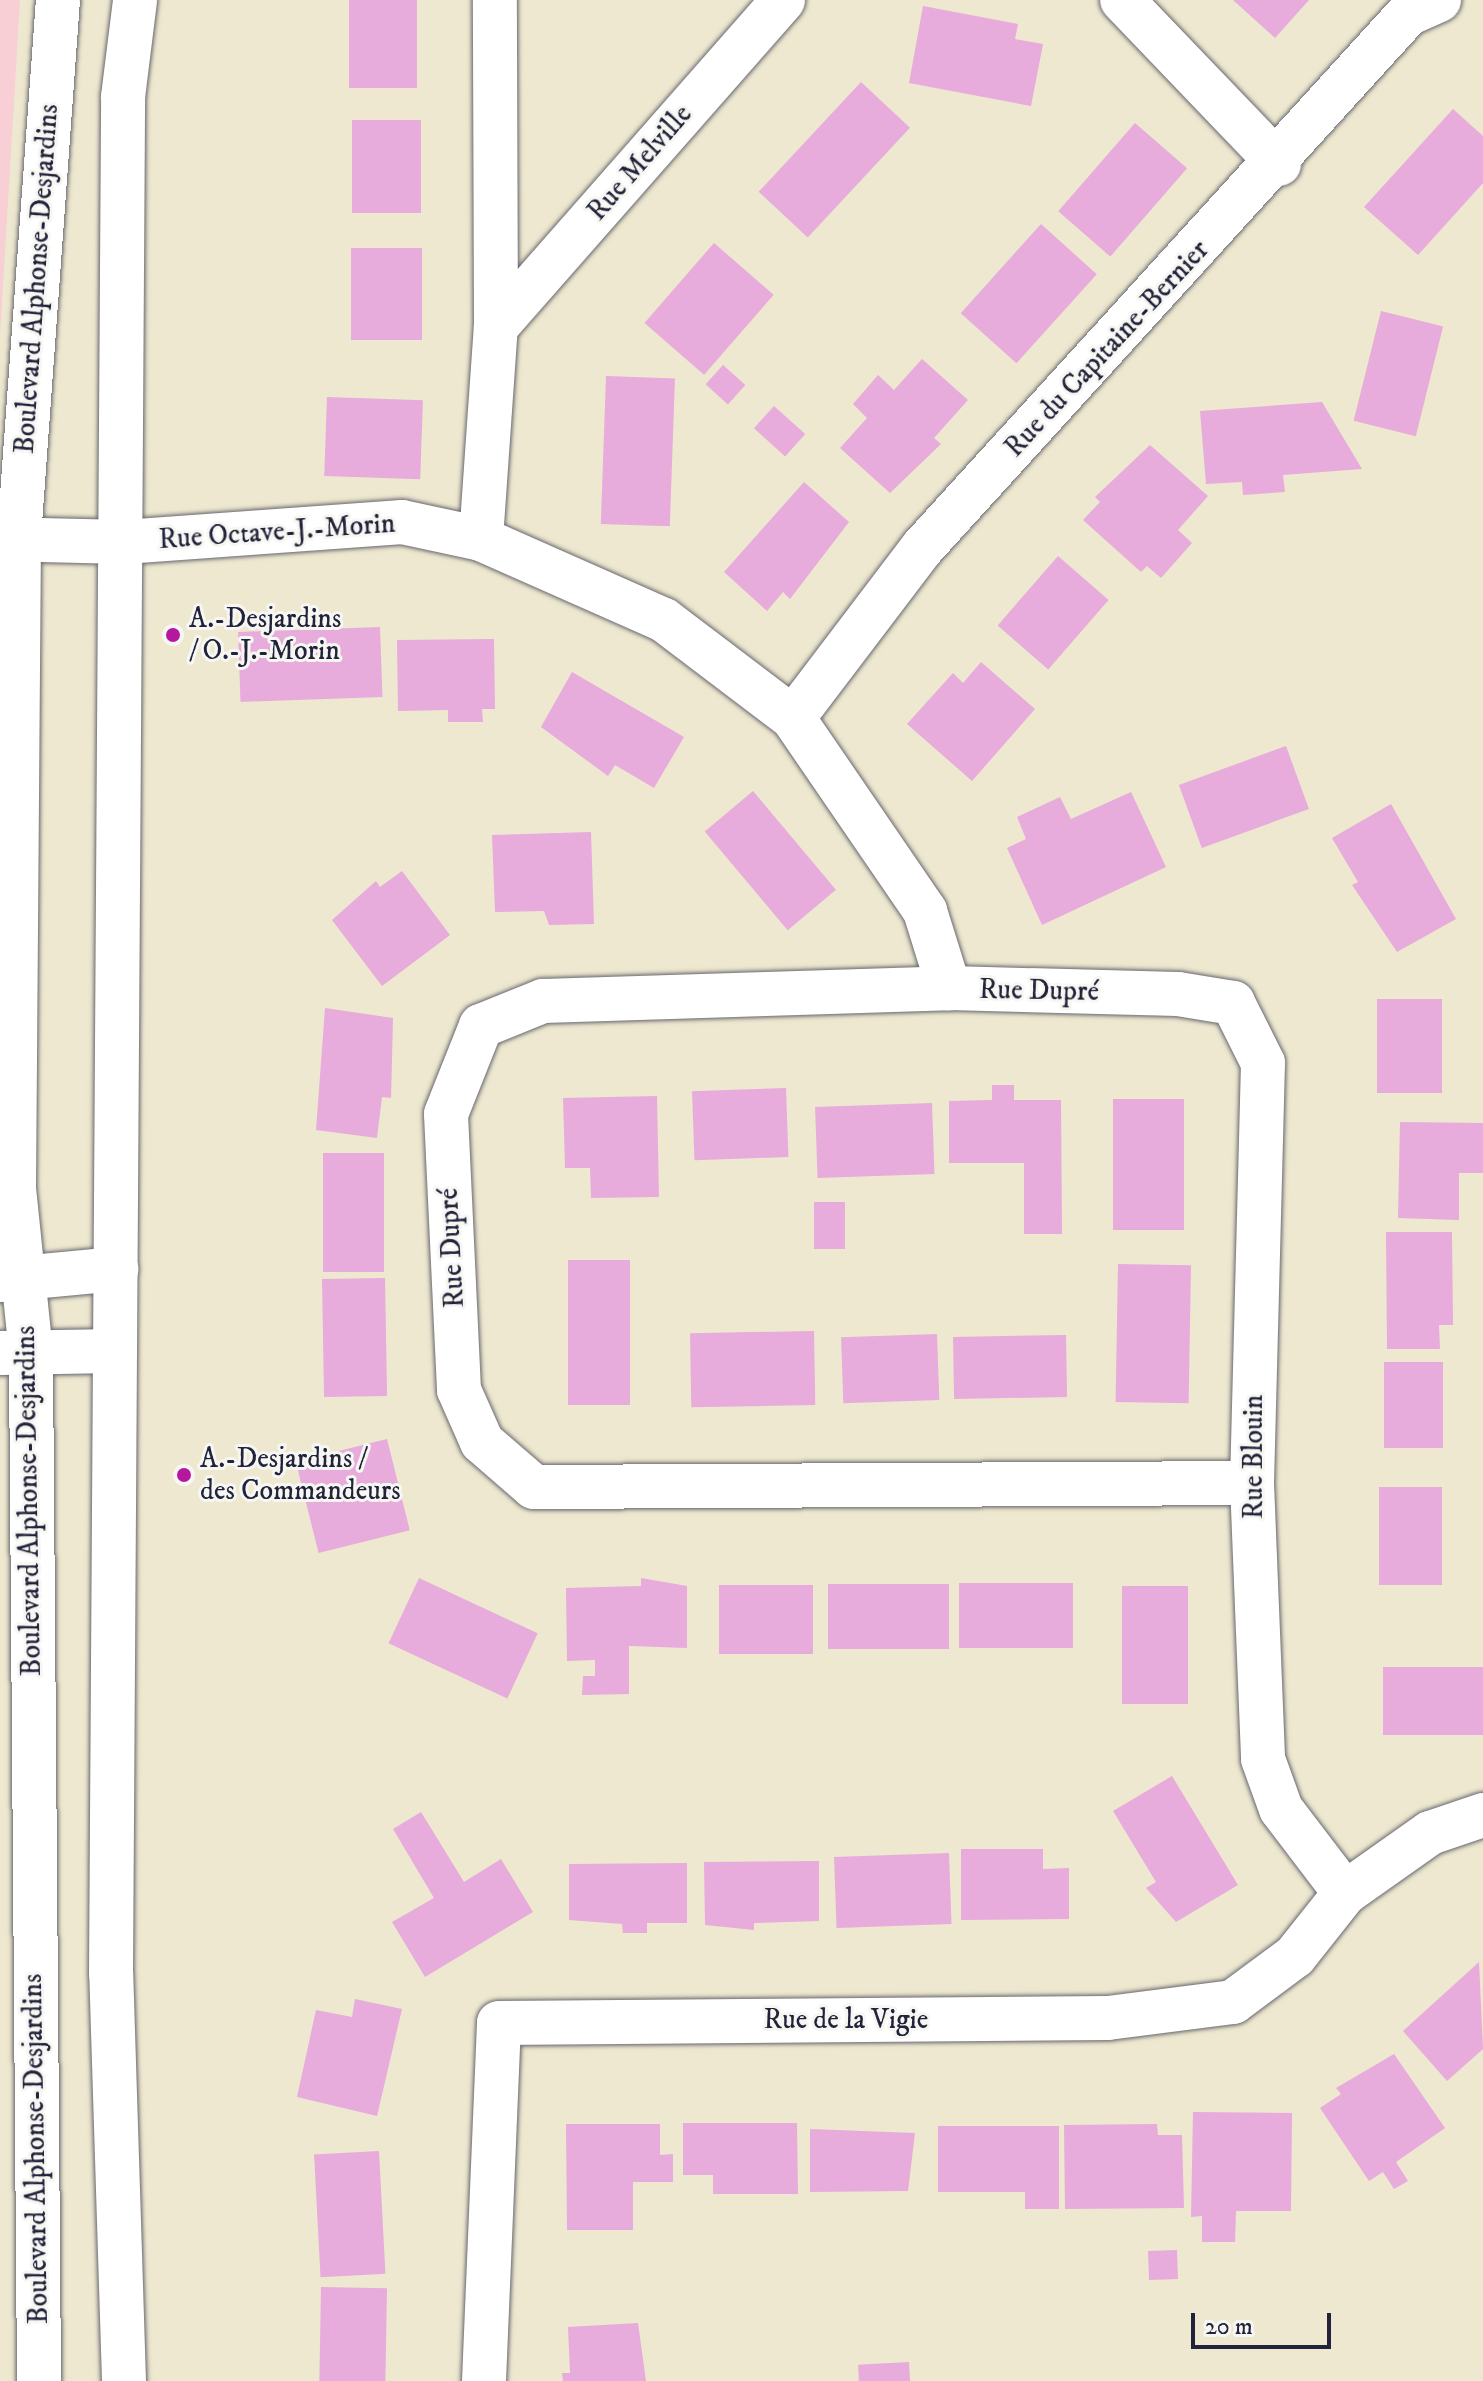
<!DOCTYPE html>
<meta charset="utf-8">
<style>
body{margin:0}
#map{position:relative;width:1483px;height:2381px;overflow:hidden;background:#ede8cf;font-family:"IM FELL DW Pica",serif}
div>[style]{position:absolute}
.built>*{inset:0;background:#f7cfd4}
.building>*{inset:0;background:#e7abdc;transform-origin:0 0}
.roads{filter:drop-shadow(0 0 2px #69676f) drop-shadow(0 0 2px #69676f)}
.minor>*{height:44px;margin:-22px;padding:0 22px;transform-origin:22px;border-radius:22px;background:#fff}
.major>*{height:44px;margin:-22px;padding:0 22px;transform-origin:22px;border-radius:22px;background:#fff}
.dots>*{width:22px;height:22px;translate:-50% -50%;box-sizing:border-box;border:4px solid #f6f6f2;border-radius:50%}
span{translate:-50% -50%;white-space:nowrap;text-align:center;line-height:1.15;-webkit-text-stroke:6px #f6f6f2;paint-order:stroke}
.street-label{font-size:28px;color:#22223b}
.poi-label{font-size:28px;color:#22223b}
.left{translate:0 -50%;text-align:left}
.scale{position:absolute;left:1191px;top:2313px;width:140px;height:36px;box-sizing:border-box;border:4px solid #22223b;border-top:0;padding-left:10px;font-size:24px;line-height:28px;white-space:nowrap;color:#22223b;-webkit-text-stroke:6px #f6f6f2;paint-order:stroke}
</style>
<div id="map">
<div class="built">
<i style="clip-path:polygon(0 0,20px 0,0 335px)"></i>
</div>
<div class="building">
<i style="left:349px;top:0;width:68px;height:88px"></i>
<i style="clip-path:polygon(1233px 0,1309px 0,1275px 38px)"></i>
<i style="clip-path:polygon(923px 6px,1018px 24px,1015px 39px,1043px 44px,1031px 106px,909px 83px)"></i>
<i style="left:861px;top:82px;width:67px;height:150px;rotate:43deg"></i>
<i style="clip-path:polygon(1453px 109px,1483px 136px,1483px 183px,1418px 255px,1364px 207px)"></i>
<i style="left:352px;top:120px;width:69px;height:93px"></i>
<i style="left:1135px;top:123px;width:69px;height:117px;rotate:41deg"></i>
<i style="left:1041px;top:224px;width:75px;height:120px;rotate:42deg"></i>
<i style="left:714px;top:243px;width:79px;height:106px;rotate:41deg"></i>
<i style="left:351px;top:248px;width:71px;height:92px"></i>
<i style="left:1381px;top:311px;width:64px;height:113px;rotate:14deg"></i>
<i style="clip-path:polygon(922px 359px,968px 400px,934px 438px,941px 444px,890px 493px,840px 448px,867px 418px,853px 404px,878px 375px,894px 390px)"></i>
<i style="left:723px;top:365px;width:30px;height:26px;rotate:42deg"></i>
<i style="left:606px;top:376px;width:69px;height:148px;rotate:2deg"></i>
<i style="left:327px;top:397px;width:96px;height:79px;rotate:2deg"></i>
<i style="clip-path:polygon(1322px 402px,1362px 469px,1283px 475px,1285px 492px,1243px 495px,1242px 482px,1206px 484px,1200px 411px)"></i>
<i style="left:774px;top:406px;width:42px;height:30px;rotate:42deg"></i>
<i style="clip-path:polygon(1150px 445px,1208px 496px,1178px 530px,1192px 543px,1161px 578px,1147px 566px,1141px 572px,1083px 520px,1100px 502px,1095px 497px)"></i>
<i style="clip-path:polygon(804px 482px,849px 522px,790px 599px,783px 592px,767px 611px,724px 572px)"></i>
<i style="left:1058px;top:556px;width:67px;height:92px;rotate:41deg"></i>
<i style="left:380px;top:627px;width:70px;height:142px;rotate:88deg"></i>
<i style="clip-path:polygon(494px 639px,495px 709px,482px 709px,483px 722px,448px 722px,448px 710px,398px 711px,397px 640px)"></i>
<i style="clip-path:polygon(981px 662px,1035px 709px,972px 781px,907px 724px,953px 673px,963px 683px)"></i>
<i style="clip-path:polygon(572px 672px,684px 737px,654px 788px,615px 765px,608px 776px,541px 727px)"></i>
<i style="left:1286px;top:746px;width:67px;height:114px;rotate:70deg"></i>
<i style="left:753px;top:791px;width:129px;height:63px;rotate:50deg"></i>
<i style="clip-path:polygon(1131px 792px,1166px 867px,1042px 925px,1007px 848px,1026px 839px,1017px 817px,1060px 797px,1071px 819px)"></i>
<i style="clip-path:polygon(1391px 804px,1456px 919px,1397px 952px,1352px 885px,1358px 882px,1332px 838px)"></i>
<i style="clip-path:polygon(591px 832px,594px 924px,549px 925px,544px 911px,495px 912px,492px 835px)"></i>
<i style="clip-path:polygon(402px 871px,450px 935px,382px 986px,332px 920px,376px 881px,380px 887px)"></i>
<i style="left:1377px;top:999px;width:65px;height:94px"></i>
<i style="clip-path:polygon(325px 1008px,393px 1018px,391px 1098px,382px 1097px,377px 1138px,316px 1130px)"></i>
<i style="clip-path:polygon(992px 1085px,1014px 1085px,1014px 1100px,1061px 1100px,1062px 1234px,1024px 1234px,1024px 1163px,949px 1163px,949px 1101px,992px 1100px)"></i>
<i style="left:786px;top:1088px;width:69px;height:94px;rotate:88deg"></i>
<i style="clip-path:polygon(657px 1096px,659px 1197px,591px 1198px,590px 1168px,565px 1168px,563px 1098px)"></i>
<i style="left:1184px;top:1099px;width:131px;height:71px;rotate:90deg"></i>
<i style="left:932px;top:1103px;width:71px;height:117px;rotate:88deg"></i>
<i style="clip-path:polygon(1400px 1122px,1483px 1123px,1483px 1173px,1459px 1173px,1459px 1220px,1398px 1218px)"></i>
<i style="left:323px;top:1153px;width:61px;height:119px"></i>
<i style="left:814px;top:1202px;width:31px;height:47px"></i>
<i style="clip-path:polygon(1386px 1232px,1452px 1232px,1453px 1325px,1439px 1325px,1440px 1349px,1387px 1349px)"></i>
<i style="left:568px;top:1260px;width:62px;height:145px"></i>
<i style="left:1118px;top:1264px;width:73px;height:138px;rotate:1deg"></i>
<i style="left:385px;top:1278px;width:118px;height:63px;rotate:89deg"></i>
<i style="left:814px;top:1331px;width:74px;height:124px;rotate:89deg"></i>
<i style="left:937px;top:1334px;width:66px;height:96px;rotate:88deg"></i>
<i style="left:1066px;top:1335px;width:62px;height:113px;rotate:89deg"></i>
<i style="left:1384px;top:1362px;width:59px;height:86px"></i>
<i style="left:387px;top:1439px;width:94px;height:94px;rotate:76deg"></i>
<i style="left:1379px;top:1487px;width:63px;height:98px"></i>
<i style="left:419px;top:1578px;width:131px;height:72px;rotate:25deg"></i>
<i style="clip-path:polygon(641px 1578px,687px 1586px,687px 1648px,629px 1646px,629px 1694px,582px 1695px,583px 1676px,595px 1676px,595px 1660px,567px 1661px,566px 1588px,641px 1586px)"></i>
<i style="left:959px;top:1583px;width:114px;height:65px"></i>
<i style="left:949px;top:1584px;width:65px;height:121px;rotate:90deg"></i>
<i style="left:813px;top:1585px;width:69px;height:94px;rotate:90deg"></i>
<i style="left:1122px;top:1586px;width:66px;height:118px"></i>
<i style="left:1483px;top:1667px;width:68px;height:100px;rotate:90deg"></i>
<i style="clip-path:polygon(1172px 1776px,1238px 1885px,1176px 1922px,1146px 1888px,1156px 1882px,1113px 1811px)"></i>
<i style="clip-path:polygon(421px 1812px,464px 1882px,501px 1859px,533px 1912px,425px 1977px,392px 1922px,434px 1898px,393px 1829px)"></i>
<i style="clip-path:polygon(961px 1849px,1043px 1849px,1043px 1869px,1069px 1868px,1069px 1919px,961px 1920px)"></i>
<i style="left:949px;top:1853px;width:71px;height:115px;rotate:88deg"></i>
<i style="clip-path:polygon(819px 1861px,819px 1921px,754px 1923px,754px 1930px,705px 1925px,704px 1862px)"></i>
<i style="clip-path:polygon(687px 1863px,687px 1923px,647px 1923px,647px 1933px,623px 1933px,622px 1924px,569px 1920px,569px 1864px)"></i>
<i style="clip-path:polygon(1479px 1962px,1483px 2049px,1447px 2081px,1403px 2031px)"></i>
<i style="clip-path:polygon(355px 1999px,402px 2009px,377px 2116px,297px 2097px,316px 2010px,352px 2017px)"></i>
<i style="clip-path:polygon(1394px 2054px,1445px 2128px,1396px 2162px,1408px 2181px,1394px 2189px,1383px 2172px,1369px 2181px,1320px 2108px,1341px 2094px,1336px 2088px)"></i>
<i style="clip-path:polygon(1193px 2112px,1292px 2113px,1291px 2211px,1236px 2211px,1235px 2242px,1202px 2242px,1202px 2216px,1191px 2217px)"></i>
<i style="clip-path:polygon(683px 2123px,797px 2123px,798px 2194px,713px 2194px,713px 2175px,683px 2175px)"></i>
<i style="clip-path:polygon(566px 2124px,660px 2124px,660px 2155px,673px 2154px,673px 2182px,633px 2182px,633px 2230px,567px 2230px)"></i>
<i style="clip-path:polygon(1157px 2124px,1158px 2135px,1182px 2135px,1184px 2208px,1065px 2209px,1064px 2125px)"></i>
<i style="clip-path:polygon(938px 2126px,1059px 2126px,1059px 2209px,1025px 2209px,1025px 2192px,938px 2192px)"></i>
<i style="clip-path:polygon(810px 2129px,915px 2133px,908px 2191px,810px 2192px)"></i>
<i style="left:379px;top:2151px;width:123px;height:65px;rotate:87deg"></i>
<i style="left:1177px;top:2250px;width:29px;height:29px;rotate:88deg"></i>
<i style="left:321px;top:2287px;width:66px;height:94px;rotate:1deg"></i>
<i style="clip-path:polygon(638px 2323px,646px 2381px,563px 2381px,562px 2373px,570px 2373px,568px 2327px)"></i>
<i style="left:909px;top:2362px;width:19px;height:51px;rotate:87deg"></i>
</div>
<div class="roads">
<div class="minor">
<i style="left:1122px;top:0;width:227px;rotate:46.2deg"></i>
<i style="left:496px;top:327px;width:435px;rotate:-48.7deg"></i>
<i style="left:0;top:539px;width:124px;rotate:1.4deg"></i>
<i style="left:124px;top:542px;width:279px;rotate:-4.1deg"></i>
<i style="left:402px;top:522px;width:81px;rotate:12.1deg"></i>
<i style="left:481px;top:539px;width:200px;rotate:23.9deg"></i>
<i style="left:664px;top:620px;width:162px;rotate:37.2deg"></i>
<i style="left:793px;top:718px;width:234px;rotate:55.6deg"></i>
<i style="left:925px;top:911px;width:81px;rotate:72.7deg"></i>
<i style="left:481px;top:539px;width:213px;rotate:-86deg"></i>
<i style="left:496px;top:327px;width:327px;rotate:-90.2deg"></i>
<i style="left:793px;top:718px;width:215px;rotate:-52.8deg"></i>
<i style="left:923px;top:547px;width:721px;rotate:-47.7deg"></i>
<i style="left:1408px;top:14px;width:34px;rotate:-24deg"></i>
<i style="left:0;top:1280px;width:117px;rotate:-5.4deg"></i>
<i style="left:0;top:1353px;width:115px;rotate:-1deg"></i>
<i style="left:1252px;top:1483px;width:718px;rotate:179.68deg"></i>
<i style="left:534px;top:1487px;width:69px;rotate:-139.1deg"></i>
<i style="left:482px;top:1442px;width:57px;rotate:-113.9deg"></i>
<i style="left:459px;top:1390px;width:276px;rotate:-92.7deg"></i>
<i style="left:446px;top:1114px;width:95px;rotate:-68.3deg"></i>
<i style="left:481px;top:1026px;width:67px;rotate:-22deg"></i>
<i style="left:543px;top:1001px;width:406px;rotate:-1.8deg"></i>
<i style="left:949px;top:988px;width:229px;rotate:1.5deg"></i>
<i style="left:1178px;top:994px;width:56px;rotate:9.3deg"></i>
<i style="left:1233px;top:1003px;width:67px;rotate:63.4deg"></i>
<i style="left:1263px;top:1063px;width:420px;rotate:91.5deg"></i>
<i style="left:1252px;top:1483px;width:276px;rotate:87.7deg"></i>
<i style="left:1263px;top:1759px;width:53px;rotate:70.2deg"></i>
<i style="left:1281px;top:1809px;width:106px;rotate:52.7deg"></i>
<i style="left:484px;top:2381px;width:358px;rotate:-87.6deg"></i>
<i style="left:499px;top:2023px;width:609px;rotate:-0.47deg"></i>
<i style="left:1108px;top:2018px;width:126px;rotate:-7.3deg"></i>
<i style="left:1233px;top:2002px;width:77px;rotate:-36.6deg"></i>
<i style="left:1295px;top:1956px;width:80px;rotate:-51.6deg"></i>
<i style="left:1345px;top:1893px;width:104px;rotate:-35.2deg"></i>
<i style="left:1430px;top:1833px;width:56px;rotate:-18.8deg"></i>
</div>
<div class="major">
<i style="left:39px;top:2381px;width:1028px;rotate:-90.45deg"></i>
<i style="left:31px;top:1353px;width:165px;rotate:-95.9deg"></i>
<i style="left:14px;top:1189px;width:652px;rotate:-89.56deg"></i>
<i style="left:19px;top:537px;width:538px;rotate:-85.85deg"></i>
<i style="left:124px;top:2381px;width:408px;rotate:-91.8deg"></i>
<i style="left:111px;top:1973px;width:1876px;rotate:-89.63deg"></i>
<i style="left:123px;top:97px;width:98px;rotate:-82.9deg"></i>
</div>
</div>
<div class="dots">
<i style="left:173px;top:635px;background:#b5179e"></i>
<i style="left:184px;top:1475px;background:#b5179e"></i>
</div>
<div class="street-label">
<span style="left:640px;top:163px;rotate:-49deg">Rue Melville</span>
<span style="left:37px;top:279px;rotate:-86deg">Boulevard Alphonse-Desjardins</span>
<span style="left:1107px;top:349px;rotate:-47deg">Rue du Capitaine-Bernier</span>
<span style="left:277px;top:532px;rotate:-4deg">Rue Octave-J.-Morin</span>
<span style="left:1039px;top:991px;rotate:1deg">Rue Dupré</span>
<span style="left:452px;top:1248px;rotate:-93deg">Rue Dupré</span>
<span style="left:1254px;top:1457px;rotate:-90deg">Rue Blouin</span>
<span style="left:29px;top:1501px;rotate:-91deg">Boulevard Alphonse-Desjardins</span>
<span style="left:846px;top:2020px">Rue de la Vigie</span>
<span style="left:36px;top:2149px;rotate:-91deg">Boulevard Alphonse-Desjardins</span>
</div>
<div class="poi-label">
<span class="left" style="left:189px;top:635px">A.-Desjardins<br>/ O.-J.-Morin</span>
<span class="left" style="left:200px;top:1475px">A.-Desjardins /<br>des Commandeurs</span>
</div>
<div class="scale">20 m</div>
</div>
